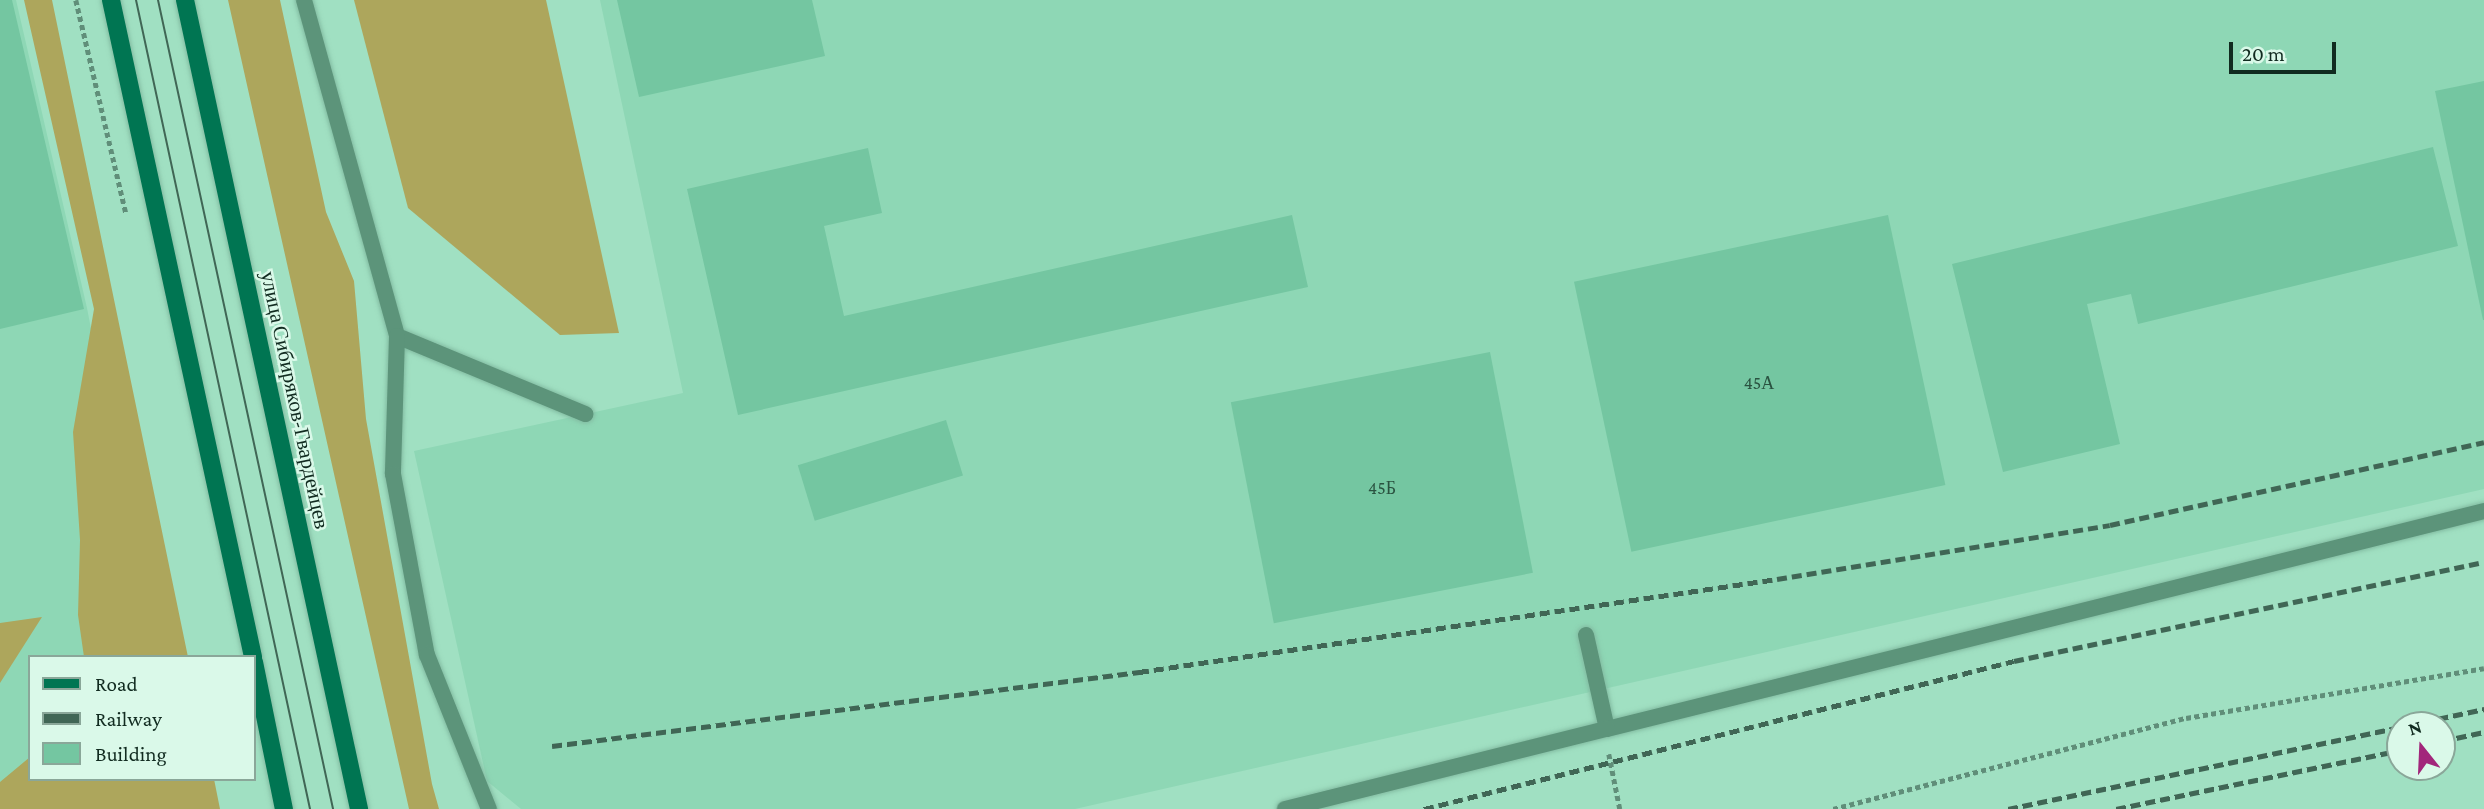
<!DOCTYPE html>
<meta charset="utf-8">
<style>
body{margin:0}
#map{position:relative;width:2484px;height:809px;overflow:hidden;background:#a0e0c2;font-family:"Crimson Pro",serif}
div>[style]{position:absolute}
.built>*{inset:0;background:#8ed7b5}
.forest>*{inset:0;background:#ada65c}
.building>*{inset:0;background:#74c6a1;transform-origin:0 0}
.path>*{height:4.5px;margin-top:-2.25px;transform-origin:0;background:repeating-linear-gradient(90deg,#608e79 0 5px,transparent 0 8.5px)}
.roads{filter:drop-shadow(0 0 2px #83bca2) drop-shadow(0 0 2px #83bca2)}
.lane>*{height:16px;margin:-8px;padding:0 8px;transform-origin:8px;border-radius:8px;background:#5c947a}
.secondary>*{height:18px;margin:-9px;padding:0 9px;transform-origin:9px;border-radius:9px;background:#007552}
.tram>*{height:2px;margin:-1px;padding:0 1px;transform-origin:1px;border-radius:1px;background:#406655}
.rail>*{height:5px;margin-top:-2.5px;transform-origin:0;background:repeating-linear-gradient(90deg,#406655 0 10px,transparent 0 15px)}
span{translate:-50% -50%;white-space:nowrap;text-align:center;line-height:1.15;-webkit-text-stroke:5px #daf9e9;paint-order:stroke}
.number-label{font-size:18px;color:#2a5240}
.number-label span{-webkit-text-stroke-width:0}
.street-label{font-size:21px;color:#112b20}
.legend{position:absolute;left:28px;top:655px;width:228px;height:126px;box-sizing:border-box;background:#daf9e9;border:2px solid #8aa799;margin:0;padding:9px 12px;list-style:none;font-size:21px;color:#112b20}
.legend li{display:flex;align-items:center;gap:14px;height:35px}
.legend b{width:35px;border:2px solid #8aa799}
.north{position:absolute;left:2386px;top:711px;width:70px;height:70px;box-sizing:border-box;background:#daf9e9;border:2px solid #8aa799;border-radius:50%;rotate:342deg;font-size:19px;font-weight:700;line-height:28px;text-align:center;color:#112b20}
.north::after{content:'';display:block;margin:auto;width:24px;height:32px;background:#a2267b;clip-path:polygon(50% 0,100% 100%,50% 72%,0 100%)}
.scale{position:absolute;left:2229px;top:42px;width:107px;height:32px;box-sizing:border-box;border:4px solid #112b20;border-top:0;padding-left:9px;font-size:21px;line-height:24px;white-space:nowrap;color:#112b20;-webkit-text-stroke:5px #daf9e9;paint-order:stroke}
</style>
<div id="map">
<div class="built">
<i style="clip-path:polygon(0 0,16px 0,87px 308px,155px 657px,30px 657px,30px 779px,0 809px)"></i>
<i style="clip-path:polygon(600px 0,2484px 0,2484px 489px,1075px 809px,521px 809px,487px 781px,414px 451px,683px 393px)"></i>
</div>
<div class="forest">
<i style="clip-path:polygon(24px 0,52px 0,188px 657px,84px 657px,78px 615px,80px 540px,73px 432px,94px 309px)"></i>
<i style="clip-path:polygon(228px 0,280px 0,326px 212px,354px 281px,366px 419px,432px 784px,439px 809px,409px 809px)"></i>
<i style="clip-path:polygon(354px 0,546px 0,619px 333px,560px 335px,408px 208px)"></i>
<i style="clip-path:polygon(42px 617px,0 683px,0 623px)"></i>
<i style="clip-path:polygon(30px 757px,30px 779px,214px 779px,220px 809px,0 809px,0 782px)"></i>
</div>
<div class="building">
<i style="clip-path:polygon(0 0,12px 0,84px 309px,0 329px)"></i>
<i style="clip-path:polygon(617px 0,812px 0,825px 56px,639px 97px)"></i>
<i style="clip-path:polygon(2484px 81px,2484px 320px,2483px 320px,2435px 91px)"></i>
<i style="clip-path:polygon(2433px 147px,2458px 246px,2138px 324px,2131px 294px,2087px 304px,2120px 444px,2003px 472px,1952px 264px)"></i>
<i style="clip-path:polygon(868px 148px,882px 213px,824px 226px,844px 316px,1292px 215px,1308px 287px,738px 415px,687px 189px)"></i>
<i style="left:1888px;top:215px;width:276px;height:321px;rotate:78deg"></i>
<i style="left:1490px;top:352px;width:225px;height:264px;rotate:79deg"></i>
<i style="left:946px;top:420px;width:58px;height:155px;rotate:73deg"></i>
</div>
<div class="path">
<i style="left:76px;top:0;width:219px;rotate:76.8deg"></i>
<i style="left:1609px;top:754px;width:56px;rotate:78.7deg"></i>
<i style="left:1833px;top:809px;width:365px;rotate:-14.5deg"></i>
<i style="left:2186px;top:718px;width:302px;rotate:-9.5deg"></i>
</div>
<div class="roads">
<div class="lane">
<i style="left:304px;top:0;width:349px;rotate:74.5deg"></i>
<i style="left:397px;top:336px;width:204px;rotate:22.5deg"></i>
<i style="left:397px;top:336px;width:138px;rotate:91.7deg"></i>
<i style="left:393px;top:474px;width:184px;rotate:79.4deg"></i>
<i style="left:427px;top:655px;width:166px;rotate:68.1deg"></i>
<i style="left:1586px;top:635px;width:96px;rotate:77.4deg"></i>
<i style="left:1607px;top:729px;width:904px;rotate:-13.96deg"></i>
<i style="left:1285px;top:809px;width:332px;rotate:-14deg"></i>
</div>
<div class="secondary">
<i style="left:111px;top:0;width:672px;rotate:77.8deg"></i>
<i style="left:185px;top:0;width:828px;rotate:77.86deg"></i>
<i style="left:254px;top:662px;width:150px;rotate:78.5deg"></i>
</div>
</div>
<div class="tram">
<i style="left:136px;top:0;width:828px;rotate:77.86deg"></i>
<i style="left:158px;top:0;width:828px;rotate:77.79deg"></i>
</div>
<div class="rail">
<i style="left:2409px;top:725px;width:77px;rotate:-12deg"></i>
<i style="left:2442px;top:741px;width:43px;rotate:-12.1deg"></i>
<i style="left:552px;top:746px;width:592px;rotate:-7.19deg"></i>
<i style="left:1139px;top:672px;width:645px;rotate:-8.29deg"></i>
<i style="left:1777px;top:579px;width:337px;rotate:-9.2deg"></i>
<i style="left:2110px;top:525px;width:383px;rotate:-12.5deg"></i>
<i style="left:1424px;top:809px;width:608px;rotate:-14.08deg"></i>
<i style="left:2014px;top:661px;width:480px;rotate:-11.9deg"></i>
<i style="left:2008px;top:809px;width:400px;rotate:-11.8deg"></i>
<i style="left:2116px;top:809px;width:290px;rotate:-11.7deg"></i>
</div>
<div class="number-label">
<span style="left:1759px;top:383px">45А</span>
<span style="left:1382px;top:488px">45Б</span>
</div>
<div class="street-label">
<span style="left:295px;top:400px;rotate:78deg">улица Сибиряков-Гвардейцев</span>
</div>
<ul class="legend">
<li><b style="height:9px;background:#007552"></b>Road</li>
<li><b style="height:9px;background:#406655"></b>Railway</li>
<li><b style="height:19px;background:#74c6a1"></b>Building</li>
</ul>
<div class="north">N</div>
<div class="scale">20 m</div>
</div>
